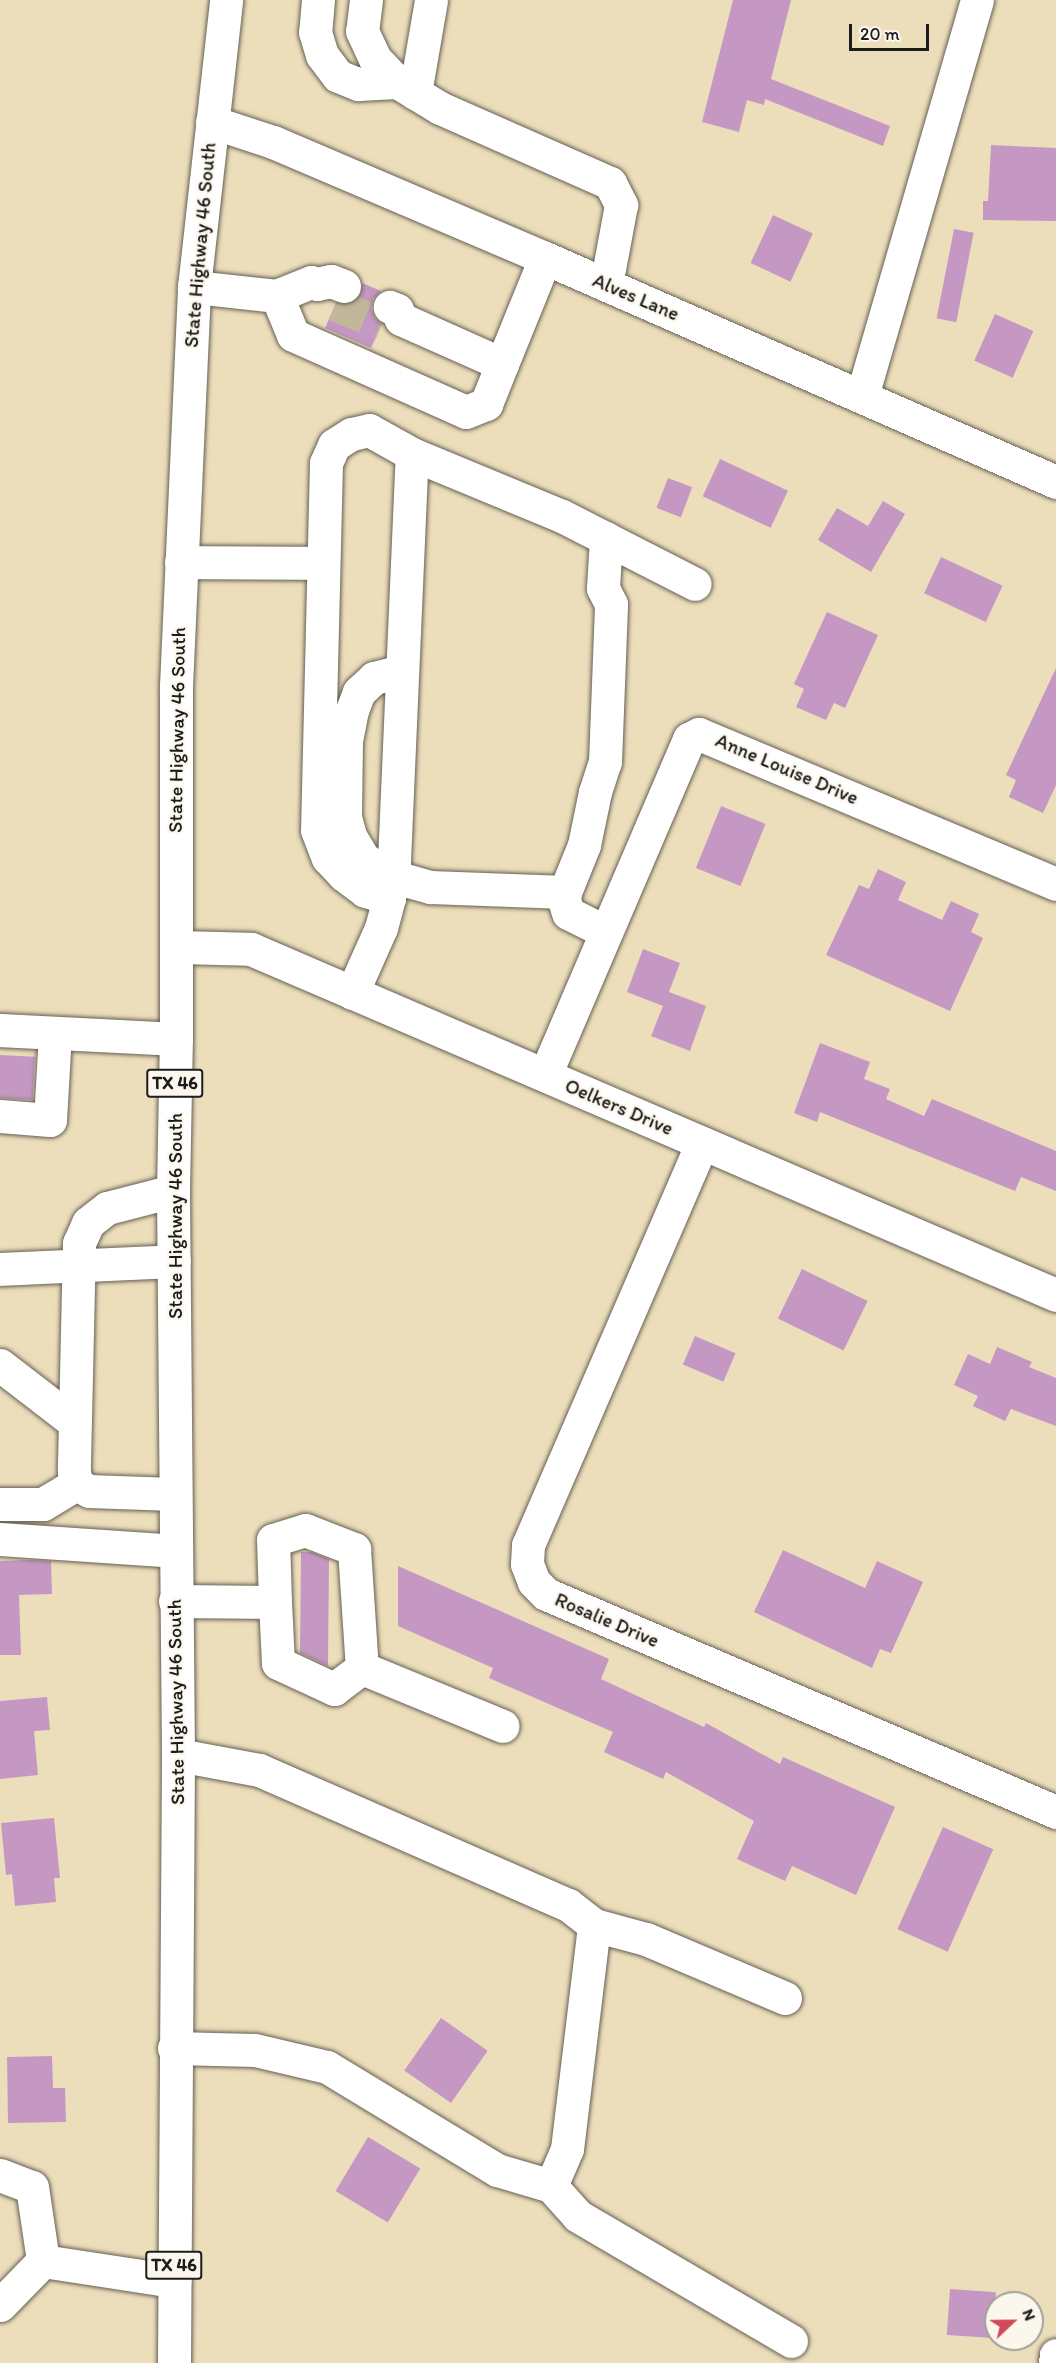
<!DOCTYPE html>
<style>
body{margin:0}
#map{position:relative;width:1056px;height:2363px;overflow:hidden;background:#eddebb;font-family:Itim,sans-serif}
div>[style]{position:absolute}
.building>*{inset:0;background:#c598c3;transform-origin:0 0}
.minor-tunnel>*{height:33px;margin-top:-16.5px;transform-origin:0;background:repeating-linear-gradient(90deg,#c3b79b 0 33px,transparent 0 49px)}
.roads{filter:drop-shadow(0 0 2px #656054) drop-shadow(0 0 2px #656054)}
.minor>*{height:33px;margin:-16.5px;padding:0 16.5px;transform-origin:16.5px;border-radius:16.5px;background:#fff}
.major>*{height:33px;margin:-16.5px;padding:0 16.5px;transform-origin:16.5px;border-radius:16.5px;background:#fff}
span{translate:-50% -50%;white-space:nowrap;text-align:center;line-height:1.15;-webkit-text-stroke:4.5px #fbf7ec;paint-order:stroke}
.shield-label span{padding:2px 4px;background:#fbf7ec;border:2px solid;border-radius:4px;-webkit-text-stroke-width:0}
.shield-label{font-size:18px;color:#1c1c1c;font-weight:700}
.street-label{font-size:20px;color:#1c1c1c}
.north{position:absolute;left:984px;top:2291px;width:60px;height:60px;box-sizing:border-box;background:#fbf7ec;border:2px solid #a29f99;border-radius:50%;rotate:68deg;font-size:16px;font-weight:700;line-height:24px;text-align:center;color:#1c1c1c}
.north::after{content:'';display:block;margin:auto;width:21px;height:27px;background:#d1495b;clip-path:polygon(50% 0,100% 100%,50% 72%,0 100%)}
.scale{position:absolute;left:849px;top:24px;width:80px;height:27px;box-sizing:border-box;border:3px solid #1c1c1c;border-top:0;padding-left:8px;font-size:18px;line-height:21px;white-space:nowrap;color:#1c1c1c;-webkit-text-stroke:4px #fbf7ec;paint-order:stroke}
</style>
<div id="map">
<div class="building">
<i style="clip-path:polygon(733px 0,791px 0,771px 79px,890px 126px,883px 146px,765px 99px,764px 105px,747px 100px,739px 132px,702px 122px)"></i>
<i style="clip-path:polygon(991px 145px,1056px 148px,1056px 221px,983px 220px,983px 201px,988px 201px)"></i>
<i style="left:773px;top:215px;width:44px;height:53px;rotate:25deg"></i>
<i style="left:954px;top:229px;width:20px;height:91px;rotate:11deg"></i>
<i style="clip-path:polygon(362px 283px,381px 291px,373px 299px,371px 309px,375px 318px,382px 324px,371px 348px,325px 328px,336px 303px,346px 305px,355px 301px,361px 293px)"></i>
<i style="left:995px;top:314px;width:42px;height:51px;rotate:24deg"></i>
<i style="left:720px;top:459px;width:75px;height:41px;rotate:25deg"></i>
<i style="left:668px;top:478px;width:26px;height:32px;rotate:21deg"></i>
<i style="clip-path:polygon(883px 501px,905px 514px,871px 572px,818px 540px,837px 508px,868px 526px)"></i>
<i style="left:941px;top:557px;width:68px;height:40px;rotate:25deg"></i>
<i style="clip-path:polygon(827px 612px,878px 635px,845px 708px,834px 703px,826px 720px,796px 707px,804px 689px,794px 684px)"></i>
<i style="clip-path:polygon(1056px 668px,1056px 785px,1043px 813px,1009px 797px,1016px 780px,1006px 775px)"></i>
<i style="left:721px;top:806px;width:48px;height:67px;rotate:22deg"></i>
<i style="clip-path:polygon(878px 869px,906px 882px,898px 900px,942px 920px,951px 901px,979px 914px,971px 932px,983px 938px,950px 1011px,826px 955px,859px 885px,869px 889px)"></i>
<i style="clip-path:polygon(643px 949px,680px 963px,669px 992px,706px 1006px,690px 1051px,651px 1036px,663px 1006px,627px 992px)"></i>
<i style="clip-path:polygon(820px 1043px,870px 1062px,864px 1079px,890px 1089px,886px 1099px,924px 1116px,932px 1099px,1056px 1151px,1056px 1191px,1021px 1177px,1015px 1191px,820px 1112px,817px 1122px,794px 1113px)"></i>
<i style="left:0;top:1055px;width:35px;height:43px;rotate:3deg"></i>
<i style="left:802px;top:1269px;width:73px;height:55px;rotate:26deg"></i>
<i style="left:695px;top:1336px;width:44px;height:31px;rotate:23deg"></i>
<i style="clip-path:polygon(997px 1347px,1032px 1362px,1029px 1367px,1056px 1378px,1056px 1426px,1011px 1409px,1005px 1421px,973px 1406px,978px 1396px,954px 1385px,968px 1354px,990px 1364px)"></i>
<i style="clip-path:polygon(783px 1550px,865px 1588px,877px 1561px,923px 1582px,891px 1653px,880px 1649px,872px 1668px,754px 1612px)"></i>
<i style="clip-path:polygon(301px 1552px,311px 1552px,329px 1559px,328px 1666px,300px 1653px)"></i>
<i style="clip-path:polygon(29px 1560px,51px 1561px,52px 1594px,19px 1595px,21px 1655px,0 1655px,0 1561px)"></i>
<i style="clip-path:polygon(398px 1566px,609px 1659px,601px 1679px,704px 1727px,706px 1723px,780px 1764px,783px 1757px,895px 1807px,856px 1895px,792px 1866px,785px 1881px,737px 1859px,754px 1821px,666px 1772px,663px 1779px,604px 1752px,613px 1732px,489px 1678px,493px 1668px,398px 1626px)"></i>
<i style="clip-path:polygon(47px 1697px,50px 1730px,34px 1731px,38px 1775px,0 1779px,0 1701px)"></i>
<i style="clip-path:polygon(54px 1818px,60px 1878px,54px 1878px,56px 1902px,15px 1906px,12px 1874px,6px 1875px,1px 1823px)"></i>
<i style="left:943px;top:1827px;width:55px;height:112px;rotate:24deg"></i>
<i style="left:441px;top:2018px;width:57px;height:64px;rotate:35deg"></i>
<i style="clip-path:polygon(52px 2056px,53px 2088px,65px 2088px,66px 2122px,8px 2123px,7px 2057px)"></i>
<i style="left:368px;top:2137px;width:61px;height:63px;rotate:31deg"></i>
<i style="left:950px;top:2289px;width:46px;height:46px;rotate:4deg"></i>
</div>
<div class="minor-tunnel">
<i style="left:335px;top:304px;width:51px;rotate:23.1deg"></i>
</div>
<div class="roads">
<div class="minor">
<i style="left:318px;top:0;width:32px;rotate:95deg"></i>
<i style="left:315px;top:32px;width:24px;rotate:73deg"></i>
<i style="left:322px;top:55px;width:26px;rotate:53deg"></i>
<i style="left:338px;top:76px;width:22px;rotate:22deg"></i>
<i style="left:358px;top:84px;width:39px;rotate:-3deg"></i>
<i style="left:366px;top:0;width:31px;rotate:97deg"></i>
<i style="left:362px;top:31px;width:31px;rotate:65deg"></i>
<i style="left:375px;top:59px;width:32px;rotate:46deg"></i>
<i style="left:397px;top:82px;width:50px;rotate:31.2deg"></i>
<i style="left:440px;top:108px;width:186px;rotate:23.8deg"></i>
<i style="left:610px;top:183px;width:25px;rotate:63deg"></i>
<i style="left:621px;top:205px;width:81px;rotate:100.6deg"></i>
<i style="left:415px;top:93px;width:94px;rotate:-80.2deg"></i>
<i style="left:212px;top:122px;width:64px;rotate:18.2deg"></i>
<i style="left:273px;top:142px;width:296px;rotate:23.1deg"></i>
<i style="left:545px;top:258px;width:558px;rotate:23.67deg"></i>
<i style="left:344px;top:286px;width:14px;rotate:-159deg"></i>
<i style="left:331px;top:281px;width:14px;rotate:168deg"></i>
<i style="left:317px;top:284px;width:6px;rotate:-162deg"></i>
<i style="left:311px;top:282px;width:37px;rotate:158deg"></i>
<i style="left:277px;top:296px;width:42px;rotate:67.7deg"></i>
<i style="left:293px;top:335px;width:189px;rotate:24deg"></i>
<i style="left:466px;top:412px;width:22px;rotate:-22deg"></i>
<i style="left:486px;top:404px;width:43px;rotate:-68.2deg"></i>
<i style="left:502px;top:364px;width:111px;rotate:-156deg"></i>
<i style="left:401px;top:319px;width:10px;rotate:-114deg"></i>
<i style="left:397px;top:310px;width:8px;rotate:-157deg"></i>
<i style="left:194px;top:287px;width:83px;rotate:6.2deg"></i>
<i style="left:502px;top:364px;width:114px;rotate:-67.9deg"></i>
<i style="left:862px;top:396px;width:412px;rotate:-73.8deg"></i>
<i style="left:412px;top:454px;width:162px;rotate:22.5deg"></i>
<i style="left:562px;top:516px;width:149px;rotate:27.1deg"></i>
<i style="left:181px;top:562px;width:142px;rotate:0.4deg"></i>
<i style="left:402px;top:671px;width:29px;rotate:166deg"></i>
<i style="left:374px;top:678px;width:21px;rotate:137deg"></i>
<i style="left:359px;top:692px;width:19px;rotate:111deg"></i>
<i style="left:352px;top:710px;width:33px;rotate:101deg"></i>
<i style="left:346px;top:742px;width:75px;rotate:90.8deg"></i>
<i style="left:345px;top:817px;width:20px;rotate:75deg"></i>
<i style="left:350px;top:836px;width:27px;rotate:59deg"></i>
<i style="left:364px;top:859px;width:32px;rotate:32deg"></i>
<i style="left:391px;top:876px;width:41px;rotate:15.8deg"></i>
<i style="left:430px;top:887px;width:135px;rotate:2.1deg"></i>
<i style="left:606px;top:932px;width:42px;rotate:-153.4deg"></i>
<i style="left:568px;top:913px;width:14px;rotate:-107deg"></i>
<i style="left:564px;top:900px;width:8px;rotate:-83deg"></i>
<i style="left:565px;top:892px;width:51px;rotate:-68deg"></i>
<i style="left:584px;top:845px;width:54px;rotate:-78.3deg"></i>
<i style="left:595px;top:792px;width:32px;rotate:-72deg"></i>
<i style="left:605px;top:762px;width:158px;rotate:-87.8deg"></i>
<i style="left:611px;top:604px;width:18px;rotate:-117deg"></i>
<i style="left:603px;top:588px;width:50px;rotate:-86.6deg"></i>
<i style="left:177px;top:947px;width:74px;rotate:1.5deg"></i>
<i style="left:251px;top:949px;width:876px;rotate:23.26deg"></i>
<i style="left:352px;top:993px;width:71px;rotate:-66deg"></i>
<i style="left:381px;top:928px;width:31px;rotate:-75deg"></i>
<i style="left:389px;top:898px;width:37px;rotate:-82deg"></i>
<i style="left:394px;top:861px;width:407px;rotate:-87.5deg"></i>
<i style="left:412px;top:454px;width:49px;rotate:-150.8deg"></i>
<i style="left:369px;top:430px;width:18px;rotate:167deg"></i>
<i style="left:351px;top:434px;width:20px;rotate:147deg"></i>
<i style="left:334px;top:445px;width:20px;rotate:114deg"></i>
<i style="left:326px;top:463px;width:367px;rotate:91.4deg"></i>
<i style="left:317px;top:830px;width:30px;rotate:69deg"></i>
<i style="left:328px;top:858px;width:23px;rotate:47deg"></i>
<i style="left:344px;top:875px;width:26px;rotate:37deg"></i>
<i style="left:365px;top:891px;width:25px;rotate:16deg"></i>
<i style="left:0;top:1030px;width:176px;rotate:2.9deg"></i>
<i style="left:545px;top:1075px;width:366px;rotate:-66.8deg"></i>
<i style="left:689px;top:739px;width:11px;rotate:-27deg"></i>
<i style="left:699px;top:734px;width:387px;rotate:22.8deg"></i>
<i style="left:0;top:1116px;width:50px;rotate:4.6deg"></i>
<i style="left:50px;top:1120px;width:87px;rotate:-86.7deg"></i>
<i style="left:702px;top:1143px;width:438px;rotate:113.4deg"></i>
<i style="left:528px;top:1545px;width:19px;rotate:93deg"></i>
<i style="left:527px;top:1564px;width:19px;rotate:69deg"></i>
<i style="left:534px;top:1582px;width:17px;rotate:45deg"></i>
<i style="left:546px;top:1594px;width:555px;rotate:23.14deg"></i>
<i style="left:173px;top:1191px;width:68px;rotate:165.6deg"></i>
<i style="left:107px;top:1208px;width:24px;rotate:142deg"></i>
<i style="left:88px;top:1223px;width:22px;rotate:114deg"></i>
<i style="left:79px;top:1243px;width:228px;rotate:91.3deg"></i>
<i style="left:74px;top:1471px;width:13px;rotate:81deg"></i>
<i style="left:76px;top:1484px;width:15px;rotate:28deg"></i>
<i style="left:89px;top:1491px;width:85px;rotate:2deg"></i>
<i style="left:0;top:1269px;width:174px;rotate:-2.6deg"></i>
<i style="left:0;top:1365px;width:93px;rotate:37.6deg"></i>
<i style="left:0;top:1504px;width:43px"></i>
<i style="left:43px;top:1504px;width:39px;rotate:-31deg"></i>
<i style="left:0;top:1539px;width:174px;rotate:3.9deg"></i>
<i style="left:175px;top:1601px;width:100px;rotate:0.6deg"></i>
<i style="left:275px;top:1602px;width:61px;rotate:87.2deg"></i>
<i style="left:278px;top:1663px;width:62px;rotate:24.9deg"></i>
<i style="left:334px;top:1689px;width:35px;rotate:-37deg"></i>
<i style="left:362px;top:1668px;width:152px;rotate:22.4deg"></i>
<i style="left:275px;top:1602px;width:62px;rotate:-91.8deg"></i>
<i style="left:273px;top:1540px;width:34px;rotate:-17deg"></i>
<i style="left:305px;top:1530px;width:53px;rotate:21.2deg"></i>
<i style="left:354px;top:1549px;width:119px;rotate:86.2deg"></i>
<i style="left:594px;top:1925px;width:54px;rotate:15.1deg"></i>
<i style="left:646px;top:1939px;width:151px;rotate:23deg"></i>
<i style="left:174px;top:2048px;width:81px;rotate:1.4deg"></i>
<i style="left:255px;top:2050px;width:74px;rotate:13.3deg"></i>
<i style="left:327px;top:2067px;width:199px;rotate:31.2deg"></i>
<i style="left:497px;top:2170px;width:56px;rotate:16.5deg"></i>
<i style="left:551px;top:2186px;width:40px;rotate:-66.6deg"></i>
<i style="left:567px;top:2149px;width:226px;rotate:-83.1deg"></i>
<i style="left:594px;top:1925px;width:33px;rotate:-142deg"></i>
<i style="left:568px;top:1905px;width:337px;rotate:-156.4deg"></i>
<i style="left:259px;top:1770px;width:82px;rotate:-169.5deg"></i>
<i style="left:0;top:2175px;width:34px;rotate:21deg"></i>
<i style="left:32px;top:2187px;width:75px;rotate:81.5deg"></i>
<i style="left:551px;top:2186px;width:40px;rotate:48deg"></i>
<i style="left:578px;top:2216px;width:247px;rotate:30.4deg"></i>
<i style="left:43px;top:2261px;width:133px;rotate:8.7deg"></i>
<i style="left:0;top:2305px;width:62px;rotate:-45.7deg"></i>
<i style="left:1055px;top:2363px;width:8px;rotate:-83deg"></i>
</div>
<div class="major">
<i style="left:174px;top:2363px;width:608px;rotate:-89.62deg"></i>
<i style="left:178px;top:1755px;width:564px;rotate:-90.51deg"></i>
<i style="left:173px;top:1191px;width:152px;rotate:-88.9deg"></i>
<i style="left:176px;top:1039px;width:353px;rotate:-90deg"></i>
<i style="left:176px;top:686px;width:399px;rotate:-87.4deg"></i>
<i style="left:194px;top:287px;width:289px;rotate:-83.6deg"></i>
</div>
</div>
<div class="shield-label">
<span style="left:175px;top:1083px">TX 46</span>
<span style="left:174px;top:2265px">TX 46</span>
</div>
<div class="street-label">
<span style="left:200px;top:245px;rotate:-85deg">State Highway 46 South</span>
<span style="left:636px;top:297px;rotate:23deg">Alves Lane</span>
<span style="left:177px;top:730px;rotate:-89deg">State Highway 46 South</span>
<span style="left:787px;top:769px;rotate:23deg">Anne Louise Drive</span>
<span style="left:619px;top:1107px;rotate:23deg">Oelkers Drive</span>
<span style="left:175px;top:1216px;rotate:-90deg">State Highway 46 South</span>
<span style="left:607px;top:1620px;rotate:23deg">Rosalie Drive</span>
<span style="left:176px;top:1702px;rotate:-91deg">State Highway 46 South</span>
</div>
<div class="north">N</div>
<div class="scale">20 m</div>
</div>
